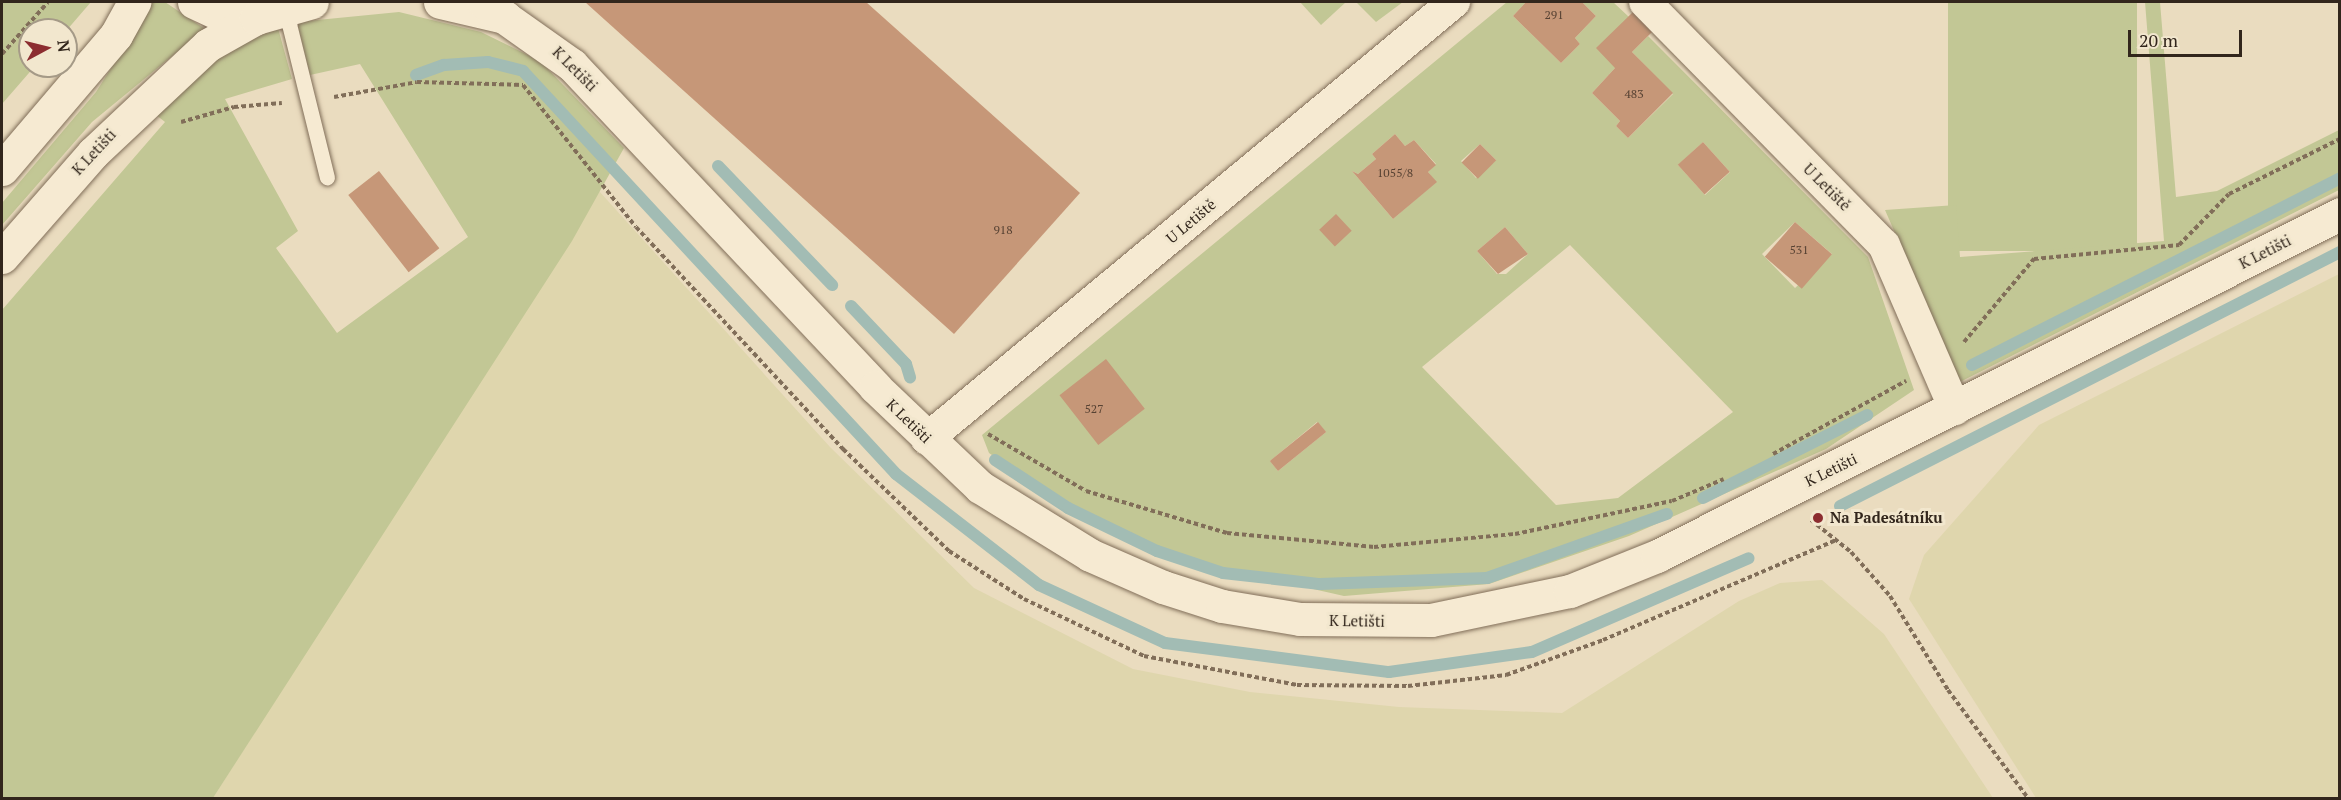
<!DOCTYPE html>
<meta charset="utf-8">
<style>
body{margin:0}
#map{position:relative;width:2341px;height:800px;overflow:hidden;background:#eadcbf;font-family:"PT Serif",serif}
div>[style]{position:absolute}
.farmland>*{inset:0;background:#dfd6ad}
.green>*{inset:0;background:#c2c795;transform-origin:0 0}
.stream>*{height:12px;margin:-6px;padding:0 6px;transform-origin:6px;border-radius:6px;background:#a2bcb4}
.building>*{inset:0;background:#c69778;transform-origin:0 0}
.path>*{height:4px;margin-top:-2px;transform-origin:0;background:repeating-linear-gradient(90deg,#816e59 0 4.5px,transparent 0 7.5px)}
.roads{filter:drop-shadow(0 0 2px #816e59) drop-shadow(0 0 2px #816e59)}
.lane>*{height:15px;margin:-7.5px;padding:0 7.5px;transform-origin:7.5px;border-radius:7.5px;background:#f6ead2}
.street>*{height:32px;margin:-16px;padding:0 16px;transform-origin:16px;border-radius:16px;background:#f6ead2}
.secondary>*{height:33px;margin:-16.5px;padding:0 16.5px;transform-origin:16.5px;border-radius:16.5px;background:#f6ead2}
.dots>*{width:16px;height:16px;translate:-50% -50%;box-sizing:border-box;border:3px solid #f2e7ce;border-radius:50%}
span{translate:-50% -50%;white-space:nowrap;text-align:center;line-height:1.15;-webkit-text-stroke:6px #f2e7ce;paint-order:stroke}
.number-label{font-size:12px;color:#574233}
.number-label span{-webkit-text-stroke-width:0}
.street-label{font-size:15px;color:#32261c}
.poi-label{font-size:15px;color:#32261c;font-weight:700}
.left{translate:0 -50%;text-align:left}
.frame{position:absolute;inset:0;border:3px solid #32261c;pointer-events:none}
.north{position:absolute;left:18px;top:18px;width:60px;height:60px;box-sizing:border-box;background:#f2e7ce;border:2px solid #a59a87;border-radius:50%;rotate:83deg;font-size:16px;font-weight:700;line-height:24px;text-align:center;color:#32261c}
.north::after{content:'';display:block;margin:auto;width:21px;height:27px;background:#8c2d30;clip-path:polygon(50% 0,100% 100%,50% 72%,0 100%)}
.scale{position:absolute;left:2128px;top:30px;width:114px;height:27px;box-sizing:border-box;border:3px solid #32261c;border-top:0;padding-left:8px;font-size:18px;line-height:21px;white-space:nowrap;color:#32261c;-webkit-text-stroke:4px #f2e7ce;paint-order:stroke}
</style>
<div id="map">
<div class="farmland">
<i style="clip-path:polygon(599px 191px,830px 447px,974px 588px,1133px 669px,1250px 692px,1399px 707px,1562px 713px,1739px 601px,1780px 583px,1822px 580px,1884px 634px,1993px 798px,213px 798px)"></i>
<i style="clip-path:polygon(2339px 274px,2339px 798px,2036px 798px,1909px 599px,1924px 555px,2039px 425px)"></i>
</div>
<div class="green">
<i style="clip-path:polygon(2px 2px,91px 2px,66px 31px,30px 30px,30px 66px,35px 66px,2px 104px)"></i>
<i style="clip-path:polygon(153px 2px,165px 2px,205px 29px,92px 122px,2px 225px,2px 203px,96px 92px)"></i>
<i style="clip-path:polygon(1300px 2px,1346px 2px,1321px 25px)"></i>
<i style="clip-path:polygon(1356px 2px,1403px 2px,1376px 22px)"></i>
<i style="clip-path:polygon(evenodd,1507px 2px,1526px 2px,1513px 16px,1561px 63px,1580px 44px,1575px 38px,1596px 16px,1582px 2px,1613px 2px,1629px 17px,1615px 68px,1592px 93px,1620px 121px,1616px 126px,1628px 138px,1673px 94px,1632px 52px,1648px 36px,1868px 257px,1914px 390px,1826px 449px,1629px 536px,1489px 584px,1344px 596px,1185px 560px,1073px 511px,989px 453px,982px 435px,1507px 2px,1395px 134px,1405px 146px,1414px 140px,1436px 164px,1428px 172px,1436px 182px,1393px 219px,1352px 171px,1358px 174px,1376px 159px,1372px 154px,1395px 134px,1507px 2px,1703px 142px,1730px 172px,1705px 195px,1678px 165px,1703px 142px,1507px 2px,1480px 144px,1496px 160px,1476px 178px,1461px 161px,1480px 144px,1507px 2px,1795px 222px,1832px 254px,1795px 288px,1762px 254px,1795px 222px,1507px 2px,1505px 227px,1528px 254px,1506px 274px,1497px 274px,1477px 251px,1505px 227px,1507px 2px,1570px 245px,1733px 412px,1618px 498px,1556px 505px,1422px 367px,1570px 245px,1507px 2px,1317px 422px,1326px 432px,1278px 471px,1270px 461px,1317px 422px)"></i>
<i style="left:1948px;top:2px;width:189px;height:249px"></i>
<i style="clip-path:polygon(2145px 2px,2160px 2px,2176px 197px,2217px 191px,2339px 130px,2339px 190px,1960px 382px,1885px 210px,1956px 205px,1960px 257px,2164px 241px)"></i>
<i style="clip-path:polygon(399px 12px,481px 32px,540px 61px,624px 148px,572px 241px,213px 798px,2px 798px,2px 310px,165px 122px,155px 114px,177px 90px,228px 50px,278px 28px,292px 79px,225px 99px,298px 231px,276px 248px,337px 333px,468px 237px,360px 64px,310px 75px,297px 22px)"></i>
</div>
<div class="stream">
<i style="left:416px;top:75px;width:30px;rotate:-20deg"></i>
<i style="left:444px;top:65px;width:44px;rotate:-3.9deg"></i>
<i style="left:488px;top:62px;width:36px;rotate:14deg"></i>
<i style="left:523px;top:71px;width:549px;rotate:47.21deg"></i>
<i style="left:896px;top:474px;width:181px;rotate:37.8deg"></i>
<i style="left:1039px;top:585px;width:139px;rotate:24.7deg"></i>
<i style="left:1165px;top:643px;width:226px;rotate:7.4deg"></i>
<i style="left:1389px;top:672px;width:144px;rotate:-8deg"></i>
<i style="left:1532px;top:652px;width:236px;rotate:-23.4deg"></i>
<i style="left:718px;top:166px;width:165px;rotate:46.2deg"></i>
<i style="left:851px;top:306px;width:80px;rotate:46.5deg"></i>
<i style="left:906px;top:364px;width:14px;rotate:73deg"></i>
<i style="left:1972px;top:365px;width:413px;rotate:-26.9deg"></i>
<i style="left:995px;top:460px;width:87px;rotate:33.3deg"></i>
<i style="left:1068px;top:508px;width:99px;rotate:25.8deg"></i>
<i style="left:1157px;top:551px;width:70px;rotate:18.4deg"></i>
<i style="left:1223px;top:573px;width:98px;rotate:6.5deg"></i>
<i style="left:1320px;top:584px;width:167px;rotate:-2.1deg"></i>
<i style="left:1487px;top:578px;width:191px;rotate:-19.6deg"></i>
<i style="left:1703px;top:498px;width:184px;rotate:-26.8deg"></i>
<i style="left:1840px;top:506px;width:561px;rotate:-26.93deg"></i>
</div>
<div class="building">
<i style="clip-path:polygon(585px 2px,866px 2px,1080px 193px,954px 334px)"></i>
<i style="clip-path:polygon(1526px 2px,1582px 2px,1596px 16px,1575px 38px,1580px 44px,1561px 63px,1513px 16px)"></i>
<i style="clip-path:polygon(1633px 12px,1652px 32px,1632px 52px,1673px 93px,1628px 138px,1616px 126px,1620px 121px,1592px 93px,1615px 68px,1596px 48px)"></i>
<i style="clip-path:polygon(1395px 134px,1405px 146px,1414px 140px,1436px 165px,1428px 172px,1437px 182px,1393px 219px,1352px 171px,1358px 174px,1376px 159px,1372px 154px)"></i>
<i style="left:1703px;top:142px;width:40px;height:34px;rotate:48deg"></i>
<i style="left:1480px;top:144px;width:23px;height:26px;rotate:45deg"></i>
<i style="left:379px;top:171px;width:98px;height:39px;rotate:52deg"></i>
<i style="left:1336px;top:214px;width:23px;height:23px;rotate:47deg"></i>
<i style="left:1795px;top:222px;width:49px;height:46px;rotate:41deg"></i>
<i style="clip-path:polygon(1505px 227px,1528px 254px,1498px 274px,1477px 251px)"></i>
<i style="left:1106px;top:359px;width:63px;height:59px;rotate:52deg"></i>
<i style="left:1318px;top:422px;width:13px;height:62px;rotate:51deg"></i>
</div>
<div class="path">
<i style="left:2px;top:54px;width:69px;rotate:-48.5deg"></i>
<i style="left:334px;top:97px;width:84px;rotate:-10.2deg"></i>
<i style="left:417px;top:82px;width:106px;rotate:1.6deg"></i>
<i style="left:523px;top:85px;width:181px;rotate:51.5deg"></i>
<i style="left:636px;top:227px;width:304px;rotate:47deg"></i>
<i style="left:843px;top:449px;width:147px;rotate:43.9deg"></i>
<i style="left:949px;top:551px;width:89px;rotate:32.6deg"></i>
<i style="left:1024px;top:599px;width:133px;rotate:25.4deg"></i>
<i style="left:1144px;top:656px;width:156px;rotate:10.7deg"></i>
<i style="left:1297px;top:685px;width:111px;rotate:0.5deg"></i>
<i style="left:1408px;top:686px;width:99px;rotate:-6.4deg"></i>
<i style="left:1506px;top:675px;width:103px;rotate:-19.8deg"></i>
<i style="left:1603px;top:640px;width:254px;rotate:-23.2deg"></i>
<i style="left:181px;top:122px;width:55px;rotate:-15.8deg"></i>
<i style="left:234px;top:107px;width:48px;rotate:-4.8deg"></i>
<i style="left:1964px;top:342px;width:109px;rotate:-49.9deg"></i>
<i style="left:2034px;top:259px;width:146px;rotate:-5.5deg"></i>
<i style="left:2179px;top:245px;width:71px;rotate:-45.6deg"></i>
<i style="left:2229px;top:194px;width:124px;rotate:-26.4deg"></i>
<i style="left:988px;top:434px;width:113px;rotate:30.2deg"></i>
<i style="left:1086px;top:491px;width:147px;rotate:16.6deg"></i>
<i style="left:1227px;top:533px;width:148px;rotate:5.4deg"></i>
<i style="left:1374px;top:547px;width:142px;rotate:-5.3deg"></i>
<i style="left:1515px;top:534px;width:160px;rotate:-11.9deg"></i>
<i style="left:1672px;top:501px;width:56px;rotate:-22.9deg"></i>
<i style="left:1773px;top:454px;width:152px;rotate:-28.8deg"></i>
<i style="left:1811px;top:520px;width:51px;rotate:38.7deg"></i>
<i style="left:1851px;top:552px;width:59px;rotate:48.4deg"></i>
<i style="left:1890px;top:596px;width:110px;rotate:58.3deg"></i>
<i style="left:1948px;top:690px;width:134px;rotate:53.5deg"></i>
</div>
<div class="roads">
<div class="lane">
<i style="left:278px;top:13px;width:16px;rotate:45deg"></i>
<i style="left:289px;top:24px;width:158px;rotate:76.1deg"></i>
</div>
<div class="street">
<i style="left:1645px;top:2px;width:341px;rotate:45.5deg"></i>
<i style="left:1884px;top:245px;width:179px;rotate:66.6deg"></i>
<i style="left:927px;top:439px;width:685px;rotate:-39.67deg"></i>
</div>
<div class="secondary">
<i style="left:194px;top:2px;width:33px;rotate:25deg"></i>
<i style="left:224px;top:16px;width:32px;rotate:4deg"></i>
<i style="left:440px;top:2px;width:67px;rotate:13deg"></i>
<i style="left:483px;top:2px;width:109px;rotate:35.3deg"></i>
<i style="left:572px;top:65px;width:442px;rotate:46.7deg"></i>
<i style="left:875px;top:387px;width:145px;rotate:43.6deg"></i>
<i style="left:980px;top:487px;width:129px;rotate:31.7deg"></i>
<i style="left:1090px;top:555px;width:80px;rotate:23.7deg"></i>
<i style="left:1163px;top:587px;width:62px;rotate:17.9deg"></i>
<i style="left:1222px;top:606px;width:79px;rotate:9.5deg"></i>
<i style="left:1300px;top:619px;width:131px;rotate:0.4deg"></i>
<i style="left:1431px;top:620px;width:142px;rotate:-11.8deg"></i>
<i style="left:1570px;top:591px;width:94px;rotate:-21.9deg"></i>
<i style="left:1657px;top:556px;width:764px;rotate:-26.6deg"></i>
<i style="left:2px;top:169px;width:176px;rotate:-49.6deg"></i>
<i style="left:116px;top:35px;width:38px;rotate:-61deg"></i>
<i style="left:2px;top:257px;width:138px;rotate:-48.8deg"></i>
<i style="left:93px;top:153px;width:158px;rotate:-43.2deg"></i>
<i style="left:208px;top:45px;width:55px;rotate:-29.4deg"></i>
<i style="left:256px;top:18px;width:58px;rotate:-15.9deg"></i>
</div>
</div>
<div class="dots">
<i style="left:1818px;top:518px;background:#8c2d30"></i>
</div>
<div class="number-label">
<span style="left:1554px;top:15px">291</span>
<span style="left:1634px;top:94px">483</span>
<span style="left:1395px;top:173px">1055/8</span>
<span style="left:1003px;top:230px">918</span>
<span style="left:1799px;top:250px">531</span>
<span style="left:1094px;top:409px">527</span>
</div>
<div class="street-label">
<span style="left:575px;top:69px;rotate:45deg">K Letišti</span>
<span style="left:94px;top:152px;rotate:-47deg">K Letišti</span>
<span style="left:1827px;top:187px;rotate:45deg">U Letiště</span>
<span style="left:1191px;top:221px;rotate:-40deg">U Letiště</span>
<span style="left:2265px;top:252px;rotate:-27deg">K Letišti</span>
<span style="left:909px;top:421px;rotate:44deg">K Letišti</span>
<span style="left:1831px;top:470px;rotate:-26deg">K Letišti</span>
<span style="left:1357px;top:621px;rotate:1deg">K Letišti</span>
</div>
<div class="poi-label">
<span class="left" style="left:1830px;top:518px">Na Padesátníku</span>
</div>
<div class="frame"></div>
<div class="north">N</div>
<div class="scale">20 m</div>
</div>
